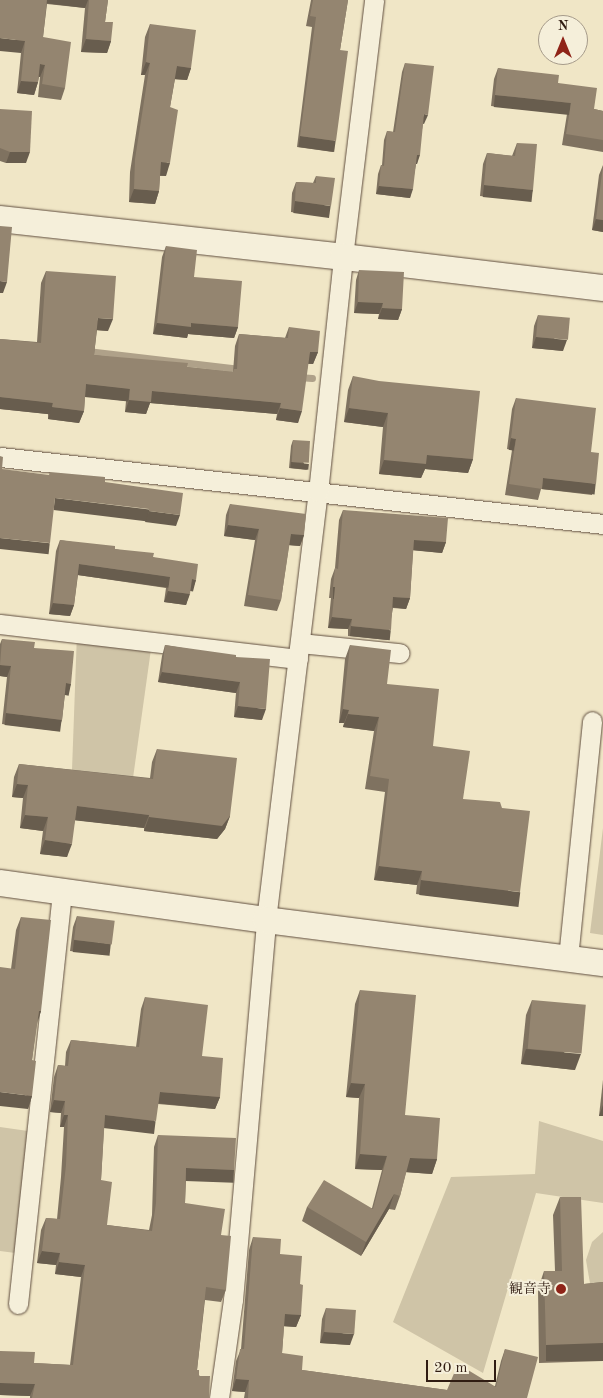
<!DOCTYPE html>
<meta charset="utf-8">
<style>
body{margin:0}
#map{position:relative;width:603px;height:1398px;overflow:hidden;background:#f0e6c6;font-family:"Old Standard TT","Noto Serif JP",serif}
div>[style]{position:absolute}
.green>*{inset:0;background:#cfc4a7}
.stream>*{height:7px;margin:-3.5px;padding:0 3.5px;transform-origin:3.5px;border-radius:3.5px;background:#afa189}
.roads{filter:drop-shadow(0 0 1px #604e3f) drop-shadow(0 0 1px #604e3f)}
.street>*{height:19px;margin:-9.5px;padding:0 9.5px;transform-origin:9.5px;border-radius:9.5px;background:#f5efda}
.secondary>*{height:26px;margin:-13px;padding:0 13px;transform-origin:13px;border-radius:13px;background:#f5efda}
.wall>*{inset:0;background:#7f7260}
.shaded-wall>*{inset:0;background:#685d4e;transform-origin:0 0}
.building>*{inset:0;background:#948570;transform-origin:0 0}
.dots>*{width:14px;height:14px;translate:-50% -50%;box-sizing:border-box;border:2px solid #f5efda;border-radius:50%}
span{translate:-50% -50%;white-space:nowrap;text-align:center;line-height:1.15;-webkit-text-stroke:4px #f5efda;paint-order:stroke}
.poi-label{font-size:14px;color:#301c12}
.right{translate:-100% -50%;text-align:right}
.north{position:absolute;left:538px;top:15px;width:50px;height:50px;box-sizing:border-box;background:#f5efda;border:1px solid #a69b8a;border-radius:50%;rotate:0deg;font-size:14px;font-weight:700;line-height:20px;text-align:center;color:#301c12}
.north::after{content:'';display:block;margin:auto;width:18px;height:22px;background:#8f2418;clip-path:polygon(50% 0,100% 100%,50% 72%,0 100%)}
.scale{position:absolute;left:426px;top:1360px;width:70px;height:22px;box-sizing:border-box;border:2px solid #301c12;border-top:0;padding-left:6px;font-size:15px;line-height:18px;white-space:nowrap;color:#301c12;-webkit-text-stroke:4px #f5efda;paint-order:stroke}
</style>
<div id="map">
<div class="green">
<i style="clip-path:polygon(77px 633px,152px 642px,133px 778px,72px 770px)"></i>
<i style="clip-path:polygon(603px 828px,603px 935px,590px 933px)"></i>
<i style="clip-path:polygon(539px 1121px,603px 1141px,603px 1203px,536px 1193px,483px 1373px,393px 1322px,451px 1177px,535px 1174px)"></i>
<i style="clip-path:polygon(0 1127px,35px 1132px,23px 1254px,0 1251px)"></i>
<i style="clip-path:polygon(603px 1232px,603px 1300px,592px 1295px,586px 1260px,592px 1242px)"></i>
</div>
<div class="stream">
<i style="left:87px;top:351px;width:154px;rotate:6.7deg"></i>
<i style="left:298px;top:377px;width:14px;rotate:4deg"></i>
</div>
<div class="roads">
<div class="street">
<i style="left:0;top:457px;width:607px;rotate:6.34deg"></i>
<i style="left:0;top:624px;width:300px;rotate:6.7deg"></i>
<i style="left:300px;top:643px;width:100px;rotate:5.8deg"></i>
<i style="left:568px;top:958px;width:238px;rotate:-84.2deg"></i>
<i style="left:18px;top:1304px;width:414px;rotate:-83.9deg"></i>
<i style="left:219px;top:1398px;width:99px;rotate:-81.9deg"></i>
<i style="left:233px;top:1300px;width:381px;rotate:-85deg"></i>
<i style="left:266px;top:920px;width:431px;rotate:-83.1deg"></i>
<i style="left:318px;top:492px;width:236px;rotate:-83.9deg"></i>
<i style="left:343px;top:257px;width:259px;rotate:-83.1deg"></i>
</div>
<div class="secondary">
<i style="left:0;top:219px;width:345px;rotate:6.3deg"></i>
<i style="left:343px;top:257px;width:262px;rotate:6.8deg"></i>
<i style="left:0;top:883px;width:269px;rotate:7.9deg"></i>
<i style="left:266px;top:920px;width:340px;rotate:7.3deg"></i>
</div>
</div>
<div class="wall">
<i style="clip-path:polygon(0 0,108px 0,105px 22px,111px 41px,107px 53px,81px 52px,85px 8px,47px 4px,43px 37px,65px 88px,61px 100px,38px 97px,40px 77px,39px 77px,38px 82px,34px 95px,17px 93px,21px 53px)"></i>
<i style="clip-path:polygon(311px 0,348px 0,340px 50px,333px 152px,297px 147px,312px 27px,306px 26px)"></i>
<i style="clip-path:polygon(150px 24px,191px 68px,187px 80px,175px 79px,170px 107px,166px 176px,160px 176px,159px 191px,155px 204px,129px 202px,130px 172px,145px 75px,141px 75px,145px 37px)"></i>
<i style="clip-path:polygon(405px 63px,424px 124px,423px 123px,417px 164px,416px 164px,410px 198px,376px 194px,378px 174px,381px 165px,382px 165px,384px 140px,387px 131px,393px 132px,402px 72px)"></i>
<i style="clip-path:polygon(498px 68px,558px 83px,594px 109px,603px 111px,603px 152px,562px 145px,567px 114px,491px 106px,494px 79px)"></i>
<i style="clip-path:polygon(0 109px,26px 163px,6px 163px,0 161px)"></i>
<i style="clip-path:polygon(517px 143px,533px 190px,529px 201px,480px 196px,483px 164px,487px 153px,512px 156px)"></i>
<i style="clip-path:polygon(603px 165px,603px 232px,592px 230px,599px 175px)"></i>
<i style="clip-path:polygon(316px 176px,327px 217px,291px 212px,292px 193px,296px 182px,313px 183px)"></i>
<i style="clip-path:polygon(166px 246px,238px 327px,234px 338px,188px 334px,187px 338px,153px 334px,162px 257px)"></i>
<i style="clip-path:polygon(359px 270px,402px 309px,398px 320px,378px 319px,379px 314px,354px 313px,356px 280px)"></i>
<i style="clip-path:polygon(46px 271px,108px 331px,97px 330px,94px 355px,187px 367px,233px 372px,235px 346px,239px 334px,285px 338px,289px 327px,318px 352px,313px 364px,308px 364px,298px 423px,276px 420px,277px 414px,150px 403px,146px 414px,125px 412px,126px 401px,85px 396px,84px 411px,79px 423px,48px 419px,48px 414px,0 409px,0 339px,37px 342px,41px 283px)"></i>
<i style="clip-path:polygon(538px 315px,563px 351px,532px 348px,534px 326px)"></i>
<i style="clip-path:polygon(353px 376px,473px 459px,468px 473px,425px 469px,421px 478px,379px 474px,383px 427px,344px 422px,348px 390px)"></i>
<i style="clip-path:polygon(516px 398px,591px 452px,592px 495px,541px 489px,538px 500px,505px 495px,512px 450px,507px 449px,512px 409px)"></i>
<i style="clip-path:polygon(293px 440px,307px 470px,289px 468px,291px 446px)"></i>
<i style="clip-path:polygon(230px 504px,304px 535px,300px 546px,289px 545px,281px 600px,277px 611px,244px 606px,255px 540px,224px 536px,226px 515px)"></i>
<i style="clip-path:polygon(343px 510px,446px 542px,442px 553px,413px 550px,410px 598px,406px 609px,393px 608px,387px 640px,348px 636px,348px 629px,328px 628px,331px 598px,329px 598px,331px 579px,335px 568px,339px 520px)"></i>
<i style="clip-path:polygon(60px 540px,115px 549px,153px 557px,196px 580px,192px 591px,190px 591px,186px 605px,164px 602px,166px 588px,78px 575px,74px 605px,70px 616px,49px 614px,56px 551px)"></i>
<i style="clip-path:polygon(2px 639px,34px 648px,71px 684px,67px 695px,65px 694px,62px 720px,58px 731px,2px 724px,7px 677px,0 676px,0 644px)"></i>
<i style="clip-path:polygon(165px 645px,236px 657px,262px 720px,234px 717px,236px 693px,158px 682px,162px 656px)"></i>
<i style="clip-path:polygon(350px 645px,387px 684px,433px 746px,463px 799px,516px 906px,416px 894px,417px 885px,374px 880px,385px 792px,365px 789px,374px 731px,343px 727px,344px 723px,339px 723px,345px 659px)"></i>
<i style="clip-path:polygon(157px 749px,230px 816px,225px 829px,217px 839px,144px 831px,144px 828px,75px 820px,67px 857px,40px 854px,43px 831px,20px 828px,23px 798px,12px 797px,14px 777px,19px 764px,150px 778px,152px 762px)"></i>
<i style="clip-path:polygon(77px 916px,108px 955px,70px 951px,73px 927px)"></i>
<i style="clip-path:polygon(21px 917px,41px 1011px,37px 1022px,32px 1060px,32px 1096px,28px 1109px,11px 969px,16px 930px)"></i>
<i style="clip-path:polygon(360px 990px,405px 1115px,437px 1159px,432px 1174px,406px 1172px,400px 1196px,395px 1210px,389px 1209px,361px 1256px,302px 1221px,307px 1207px,372px 1208px,382px 1170px,355px 1169px,359px 1098px,346px 1097px,355px 1004px)"></i>
<i style="clip-path:polygon(145px 997px,202px 1056px,220px 1097px,215px 1109px,158px 1104px,151px 1133px,104px 1127px,101px 1180px,107px 1225px,149px 1230px,152px 1215px,154px 1147px,158px 1135px,234px 1170px,230px 1182px,186px 1180px,185px 1203px,221px 1235px,226px 1290px,221px 1302px,205px 1300px,197px 1370px,209px 1398px,30px 1398px,30px 1396px,0 1395px,0 1351px,34px 1363px,70px 1365px,81px 1277px,55px 1274px,56px 1265px,37px 1263px,41px 1230px,46px 1218px,57px 1219px,61px 1177px,64px 1127px,60px 1127px,61px 1113px,50px 1112px,54px 1077px,58px 1065px,65px 1066px,66px 1052px,71px 1040px,136px 1047px,141px 1009px)"></i>
<i style="clip-path:polygon(532px 1000px,575px 1070px,521px 1064px,526px 1015px)"></i>
<i style="clip-path:polygon(603px 1080px,603px 1116px,599px 1116px)"></i>
<i style="clip-path:polygon(560px 1197px,584px 1284px,603px 1282px,603px 1361px,539px 1363px,538px 1289px,544px 1271px,555px 1271px,553px 1215px)"></i>
<i style="clip-path:polygon(253px 1237px,280px 1254px,300px 1284px,301px 1315px,296px 1327px,284px 1326px,282px 1353px,302px 1370px,447px 1390px,495px 1386px,501px 1361px,505px 1349px,527px 1398px,244px 1398px,245px 1392px,232px 1391px,236px 1361px,241px 1349px,249px 1250px)"></i>
<i style="clip-path:polygon(326px 1308px,350px 1345px,320px 1343px,322px 1319px)"></i>
</div>
<div class="shaded-wall">
<i style="clip-path:polygon(45px 0,88px 0,85px 8px,44px 3px)"></i>
<i style="clip-path:polygon(0 38px,25px 41px,21px 53px,0 51px)"></i>
<i style="clip-path:polygon(86px 39px,111px 41px,107px 53px,81px 52px)"></i>
<i style="clip-path:polygon(146px 62px,150px 63px,145px 75px,141px 75px)"></i>
<i style="clip-path:polygon(40px 64px,45px 65px,40px 77px,36px 76px)"></i>
<i style="clip-path:polygon(177px 66px,191px 68px,187px 80px,172px 79px)"></i>
<i style="clip-path:polygon(21px 81px,38px 82px,34px 95px,17px 93px)"></i>
<i style="left:495px;top:95px;width:76px;height:12px;rotate:6deg"></i>
<i style="clip-path:polygon(424px 114px,428px 115px,424px 124px,421px 123px)"></i>
<i style="left:300px;top:136px;width:36px;height:11px;rotate:8deg"></i>
<i style="clip-path:polygon(10px 152px,30px 152px,26px 163px,6px 163px)"></i>
<i style="clip-path:polygon(417px 155px,420px 155px,417px 164px,413px 164px)"></i>
<i style="clip-path:polygon(161px 162px,170px 163px,166px 176px,157px 175px)"></i>
<i style="left:484px;top:185px;width:49px;height:12px;rotate:6deg"></i>
<i style="clip-path:polygon(379px 186px,413px 189px,410px 198px,376px 194px)"></i>
<i style="clip-path:polygon(134px 189px,159px 191px,155px 204px,129px 202px)"></i>
<i style="left:295px;top:201px;width:36px;height:12px;rotate:8deg"></i>
<i style="clip-path:polygon(596px 219px,603px 220px,603px 232px,592px 230px)"></i>
<i style="clip-path:polygon(0 281px,7px 282px,3px 293px,0 293px)"></i>
<i style="clip-path:polygon(358px 302px,383px 303px,379px 314px,354px 313px)"></i>
<i style="clip-path:polygon(382px 308px,402px 309px,398px 320px,378px 319px)"></i>
<i style="clip-path:polygon(98px 318px,113px 319px,108px 331px,94px 330px)"></i>
<i style="clip-path:polygon(157px 323px,191px 323px,238px 327px,234px 338px,188px 334px,187px 338px,153px 334px)"></i>
<i style="clip-path:polygon(536px 337px,567px 340px,563px 351px,532px 348px)"></i>
<i style="clip-path:polygon(310px 352px,318px 352px,313px 364px,305px 363px)"></i>
<i style="left:86px;top:384px;width:44px;height:13px;rotate:6deg"></i>
<i style="clip-path:polygon(152px 391px,281px 403px,277px 414px,150px 403px,146px 414px,125px 412px,129px 400px)"></i>
<i style="left:0;top:397px;width:53px;height:12px;rotate:6deg"></i>
<i style="clip-path:polygon(52px 407px,84px 411px,79px 423px,48px 419px)"></i>
<i style="clip-path:polygon(280px 408px,302px 411px,298px 423px,276px 420px)"></i>
<i style="clip-path:polygon(349px 408px,388px 413px,383px 427px,344px 422px)"></i>
<i style="left:511px;top:438px;width:5px;height:12px;rotate:11deg"></i>
<i style="clip-path:polygon(427px 455px,473px 459px,468px 473px,425px 469px,421px 478px,379px 474px,384px 460px)"></i>
<i style="left:291px;top:462px;width:18px;height:6px;rotate:6deg"></i>
<i style="left:543px;top:478px;width:53px;height:11px;rotate:6deg"></i>
<i style="left:55px;top:498px;width:95px;height:12px;rotate:7deg"></i>
<i style="clip-path:polygon(149px 511px,180px 515px,176px 526px,145px 522px)"></i>
<i style="clip-path:polygon(228px 525px,259px 529px,255px 540px,224px 536px)"></i>
<i style="clip-path:polygon(291px 534px,304px 535px,300px 546px,287px 545px)"></i>
<i style="left:0;top:538px;width:50px;height:11px;rotate:6deg"></i>
<i style="clip-path:polygon(414px 540px,446px 542px,442px 553px,410px 550px)"></i>
<i style="left:79px;top:564px;width:92px;height:11px;rotate:8deg"></i>
<i style="left:192px;top:579px;width:4px;height:12px;rotate:14deg"></i>
<i style="left:333px;top:587px;width:2px;height:12px"></i>
<i style="clip-path:polygon(168px 591px,190px 594px,186px 605px,164px 602px)"></i>
<i style="clip-path:polygon(393px 597px,410px 598px,406px 609px,390px 607px)"></i>
<i style="clip-path:polygon(53px 603px,74px 605px,70px 616px,49px 614px)"></i>
<i style="clip-path:polygon(332px 617px,352px 619px,348px 629px,328px 628px)"></i>
<i style="left:351px;top:626px;width:40px;height:10px;rotate:6deg"></i>
<i style="clip-path:polygon(0 665px,11px 666px,7px 677px,0 676px)"></i>
<i style="clip-path:polygon(162px 672px,240px 682px,236px 693px,158px 682px)"></i>
<i style="left:66px;top:683px;width:5px;height:12px;rotate:11deg"></i>
<i style="clip-path:polygon(238px 706px,266px 709px,262px 720px,234px 717px)"></i>
<i style="clip-path:polygon(343px 709px,349px 710px,344px 723px,339px 723px)"></i>
<i style="left:6px;top:713px;width:56px;height:12px;rotate:7deg"></i>
<i style="clip-path:polygon(348px 714px,379px 717px,374px 731px,343px 727px)"></i>
<i style="clip-path:polygon(17px 784px,28px 785px,23px 798px,12px 797px)"></i>
<i style="clip-path:polygon(77px 806px,149px 815px,144px 828px,72px 820px)"></i>
<i style="clip-path:polygon(25px 815px,48px 817px,43px 831px,20px 828px)"></i>
<i style="clip-path:polygon(230px 816px,225px 829px,217px 839px,144px 831px,149px 817px)"></i>
<i style="clip-path:polygon(45px 840px,72px 844px,67px 857px,40px 854px)"></i>
<i style="clip-path:polygon(379px 866px,422px 871px,417px 885px,374px 880px)"></i>
<i style="left:421px;top:880px;width:100px;height:15px;rotate:7deg"></i>
<i style="left:74px;top:940px;width:37px;height:12px;rotate:6deg"></i>
<i style="clip-path:polygon(39px 1011px,41px 1011px,37px 1024px)"></i>
<i style="clip-path:polygon(526px 1049px,581px 1054px,575px 1070px,521px 1064px)"></i>
<i style="clip-path:polygon(351px 1083px,365px 1084px,359px 1098px,346px 1097px)"></i>
<i style="clip-path:polygon(0 1092px,32px 1096px,28px 1109px,0 1106px)"></i>
<i style="clip-path:polygon(160px 1092px,220px 1097px,215px 1109px,155px 1103px)"></i>
<i style="clip-path:polygon(54px 1100px,65px 1101px,61px 1113px,50px 1112px)"></i>
<i style="clip-path:polygon(603px 1105px,603px 1116px,599px 1116px)"></i>
<i style="clip-path:polygon(64px 1115px,68px 1115px,64px 1127px,60px 1127px)"></i>
<i style="left:105px;top:1115px;width:51px;height:13px;rotate:7deg"></i>
<i style="clip-path:polygon(360px 1154px,387px 1156px,382px 1170px,355px 1169px)"></i>
<i style="clip-path:polygon(410px 1158px,437px 1159px,432px 1174px,404px 1172px)"></i>
<i style="left:186px;top:1168px;width:48px;height:13px;rotate:2deg"></i>
<i style="clip-path:polygon(394px 1194px,389px 1209px,361px 1256px,366px 1242px)"></i>
<i style="clip-path:polygon(42px 1251px,60px 1253px,56px 1265px,37px 1263px)"></i>
<i style="clip-path:polygon(59px 1262px,85px 1265px,81px 1277px,55px 1274px)"></i>
<i style="clip-path:polygon(285px 1314px,301px 1315px,296px 1327px,280px 1326px)"></i>
<i style="clip-path:polygon(324px 1332px,354px 1334px,350px 1345px,320px 1343px)"></i>
<i style="left:603px;top:1343px;width:18px;height:57px;rotate:90deg"></i>
<i style="clip-path:polygon(236px 1379px,249px 1380px,245px 1392px,232px 1391px)"></i>
<i style="clip-path:polygon(0 1383px,35px 1384px,30px 1396px,0 1395px)"></i>
</div>
<div class="building">
<i style="clip-path:polygon(0 0,47px 0,43px 37px,71px 42px,65px 88px,42px 84px,45px 65px,40px 64px,38px 82px,21px 81px,25px 41px,0 38px)"></i>
<i style="clip-path:polygon(89px 0,108px 0,105px 22px,113px 22px,111px 41px,86px 39px)"></i>
<i style="clip-path:polygon(313px 0,348px 0,340px 50px,348px 51px,336px 141px,300px 136px,316px 17px,310px 16px)"></i>
<i style="clip-path:polygon(150px 24px,196px 30px,191px 68px,177px 66px,170px 107px,178px 110px,170px 163px,161px 162px,159px 191px,134px 189px,135px 159px,150px 63px,146px 62px)"></i>
<i style="clip-path:polygon(405px 63px,434px 66px,428px 115px,424px 114px,420px 155px,417px 155px,413px 189px,379px 186px,381px 165px,384px 166px,387px 131px,395px 132px)"></i>
<i style="clip-path:polygon(498px 68px,559px 75px,558px 83px,597px 88px,594px 109px,603px 111px,603px 140px,566px 134px,571px 103px,495px 95px)"></i>
<i style="clip-path:polygon(0 109px,32px 111px,30px 152px,10px 152px,0 148px)"></i>
<i style="clip-path:polygon(517px 143px,537px 144px,533px 190px,484px 185px,487px 153px,515px 156px)"></i>
<i style="clip-path:polygon(603px 166px,603px 220px,596px 219px)"></i>
<i style="clip-path:polygon(316px 176px,335px 178px,331px 206px,295px 201px,296px 182px,316px 183px)"></i>
<i style="clip-path:polygon(0 226px,12px 227px,7px 282px,0 281px)"></i>
<i style="clip-path:polygon(166px 246px,197px 250px,194px 277px,242px 281px,238px 327px,191px 323px,191px 327px,157px 323px)"></i>
<i style="clip-path:polygon(359px 270px,404px 272px,402px 309px,382px 308px,383px 303px,358px 302px)"></i>
<i style="clip-path:polygon(46px 271px,116px 276px,113px 319px,98px 318px,94px 355px,188px 363px,187px 367px,233px 372px,234px 369px,237px 369px,239px 334px,288px 338px,289px 327px,320px 331px,318px 352px,310px 352px,302px 411px,280px 408px,281px 403px,152px 391px,151px 402px,129px 400px,130px 389px,86px 384px,84px 411px,52px 407px,53px 403px,0 397px,0 339px,41px 343px)"></i>
<i style="left:538px;top:315px;width:32px;height:22px;rotate:5deg"></i>
<i style="clip-path:polygon(353px 376px,379px 381px,480px 391px,473px 459px,427px 455px,426px 464px,384px 460px,388px 413px,349px 408px)"></i>
<i style="clip-path:polygon(516px 398px,596px 408px,591px 452px,599px 453px,596px 484px,543px 478px,542px 489px,509px 484px,516px 439px,511px 438px)"></i>
<i style="left:293px;top:440px;width:17px;height:22px;rotate:3deg"></i>
<i style="clip-path:polygon(0 456px,3px 457px,2px 469px,49px 475px,50px 472px,105px 477px,105px 482px,183px 493px,180px 515px,149px 511px,149px 509px,55px 498px,50px 543px,0 538px)"></i>
<i style="clip-path:polygon(230px 504px,306px 514px,304px 535px,291px 534px,281px 600px,248px 595px,259px 529px,228px 525px)"></i>
<i style="clip-path:polygon(343px 510px,448px 518px,446px 542px,414px 540px,410px 598px,393px 597px,391px 630px,351px 626px,352px 619px,332px 617px,335px 587px,333px 587px,335px 568px,338px 569px)"></i>
<i style="clip-path:polygon(60px 540px,115px 546px,115px 549px,154px 553px,153px 557px,198px 564px,196px 580px,192px 579px,190px 594px,168px 591px,170px 577px,79px 564px,74px 605px,53px 603px)"></i>
<i style="clip-path:polygon(2px 639px,35px 642px,34px 648px,74px 651px,71px 684px,66px 683px,62px 720px,6px 713px,11px 666px,0 665px)"></i>
<i style="clip-path:polygon(165px 645px,236px 655px,236px 657px,270px 659px,266px 709px,238px 706px,240px 682px,162px 672px)"></i>
<i style="clip-path:polygon(350px 645px,391px 650px,387px 684px,439px 689px,433px 746px,470px 751px,463px 799px,500px 802px,502px 808px,530px 811px,520px 892px,421px 880px,422px 871px,379px 866px,389px 779px,370px 776px,379px 717px,348px 714px,349px 710px,343px 709px)"></i>
<i style="clip-path:polygon(157px 749px,237px 758px,230px 816px,222px 826px,149px 817px,149px 815px,77px 806px,72px 844px,45px 840px,48px 817px,25px 815px,28px 785px,17px 784px,19px 764px,153px 779px)"></i>
<i style="left:77px;top:916px;width:38px;height:24px;rotate:7deg"></i>
<i style="clip-path:polygon(21px 917px,51px 920px,41px 1011px,39px 1011px,32px 1060px,36px 1061px,32px 1096px,0 1092px,0 967px,15px 969px)"></i>
<i style="clip-path:polygon(360px 990px,416px 995px,405px 1115px,440px 1118px,437px 1159px,410px 1158px,400px 1196px,394px 1194px,366px 1242px,307px 1207px,324px 1180px,373px 1209px,387px 1156px,360px 1154px,365px 1084px,351px 1083px)"></i>
<i style="clip-path:polygon(145px 997px,208px 1005px,202px 1056px,223px 1058px,220px 1097px,160px 1092px,156px 1121px,105px 1115px,101px 1180px,112px 1182px,107px 1225px,152px 1231px,156px 1203px,158px 1135px,236px 1138px,234px 1170px,186px 1168px,185px 1203px,225px 1209px,221px 1235px,231px 1236px,226px 1290px,206px 1287px,197px 1370px,199px 1370px,199px 1376px,210px 1376px,209px 1398px,32px 1398px,35px 1384px,0 1383px,0 1351px,35px 1352px,34px 1363px,73px 1365px,85px 1265px,59px 1262px,60px 1253px,42px 1251px,46px 1218px,60px 1219px,66px 1165px,68px 1115px,64px 1115px,65px 1101px,54px 1100px,58px 1065px,68px 1066px,71px 1040px,139px 1047px)"></i>
<i style="left:532px;top:1000px;width:54px;height:49px;rotate:5deg"></i>
<i style="clip-path:polygon(560px 1197px,581px 1197px,584px 1284px,603px 1282px,603px 1343px,546px 1345px,544px 1271px,562px 1271px)"></i>
<i style="clip-path:polygon(253px 1237px,281px 1239px,280px 1254px,302px 1256px,300px 1284px,303px 1285px,301px 1315px,285px 1314px,282px 1353px,303px 1356px,302px 1370px,447px 1390px,458px 1364px,496px 1387px,505px 1349px,538px 1357px,527px 1398px,248px 1398px,249px 1380px,236px 1379px,240px 1349px,244px 1349px)"></i>
<i style="left:326px;top:1308px;width:30px;height:24px;rotate:4deg"></i>
</div>
<div class="dots">
<i style="left:561px;top:1289px;background:#8f2418"></i>
</div>
<div class="poi-label">
<span class="right" style="left:551px;top:1289px">観音寺</span>
</div>
<div class="north">N</div>
<div class="scale">20 m</div>
</div>
